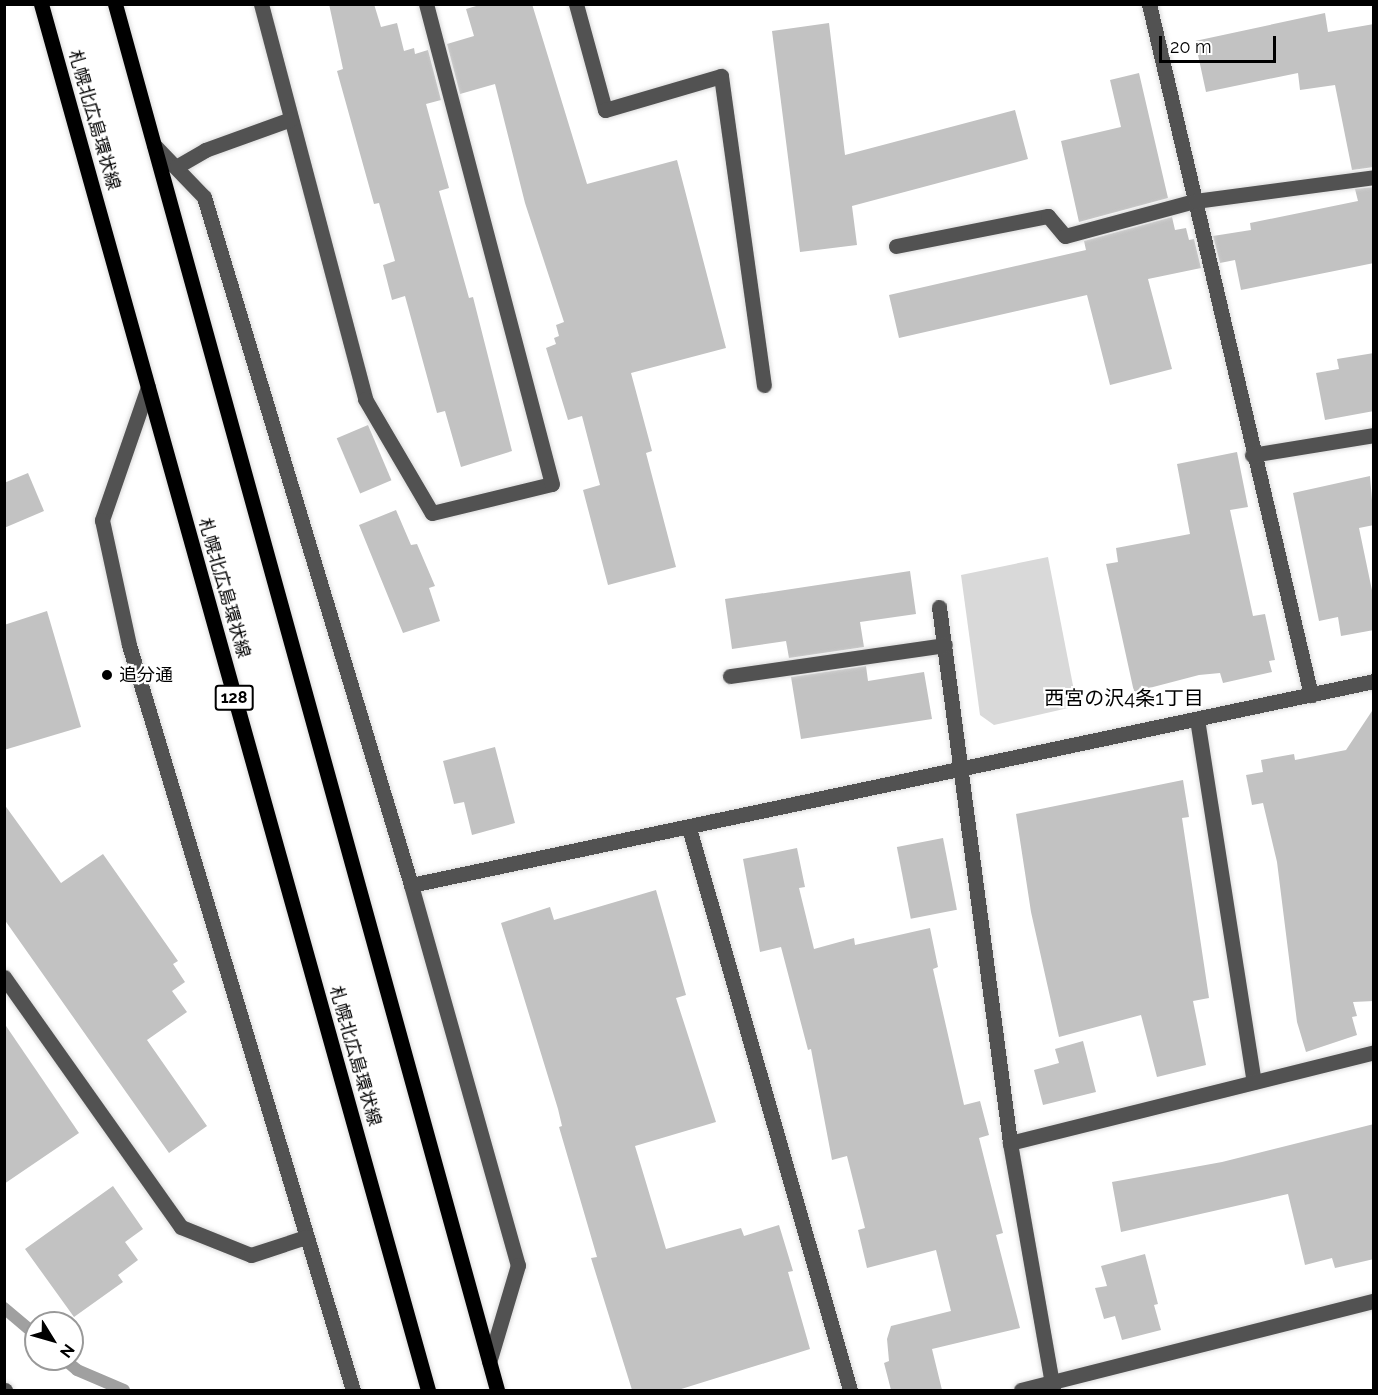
<!DOCTYPE html>
<meta charset="utf-8">
<style>
body{margin:0}
#map{position:relative;width:1378px;height:1395px;overflow:hidden;background:#fff;font-family:Raleway,"Noto Sans JP",sans-serif}
div>[style]{position:absolute}
.green>*{inset:0;background:#d9d9d9}
.stream>*{height:12px;margin:-6px;padding:0 6px;transform-origin:6px;border-radius:6px;background:#a0a0a0}
.building>*{inset:0;background:#c2c2c2;transform-origin:0 0}
.roads{filter:drop-shadow(0 0 2px #dbdbdb) drop-shadow(0 0 2px #dbdbdb)}
.minor>*{height:15px;margin:-7.5px;padding:0 7.5px;transform-origin:7.5px;border-radius:7.5px;background:#525252}
.major>*{height:15px;margin:-7.5px;padding:0 7.5px;transform-origin:7.5px;border-radius:7.5px;background:#000}
.dots>*{width:16px;height:16px;translate:-50% -50%;box-sizing:border-box;border:3px solid #fff;border-radius:50%}
span{translate:-50% -50%;white-space:nowrap;text-align:center;line-height:1.15;-webkit-text-stroke:4.5px #fff;paint-order:stroke}
.shield-label span{padding:2px 4px;background:#fff;border:2px solid;border-radius:4px;-webkit-text-stroke-width:0}
.shield-label{font-size:16px;color:#000;font-weight:700}
.street-label{font-size:18px;color:#000}
.poi-label{font-size:18px;color:#000}
.left{translate:0 -50%;text-align:left}
.neighbourhood-label{font-size:20px;color:#000}
.frame{position:absolute;inset:0;border:6px solid #000;pointer-events:none}
.north{position:absolute;left:24px;top:1311px;width:60px;height:60px;box-sizing:border-box;background:#fff;border:2px solid #999;border-radius:50%;rotate:127deg;font-size:16px;font-weight:700;line-height:24px;text-align:center;color:#000}
.north::after{content:'';display:block;margin:auto;width:21px;height:27px;background:#000;clip-path:polygon(50% 0,100% 100%,50% 72%,0 100%)}
.scale{position:absolute;left:1159px;top:36px;width:117px;height:27px;box-sizing:border-box;border:3px solid #000;border-top:0;padding-left:8px;font-size:18px;line-height:21px;white-space:nowrap;color:#000;-webkit-text-stroke:4px #fff;paint-order:stroke}
</style>
<div id="map">
<div class="green">
<i style="clip-path:polygon(1048px 557px,1077px 706px,994px 725px,980px 715px,961px 575px)"></i>
</div>
<div class="stream">
<i style="left:4px;top:1308px;width:42px;rotate:40.2deg"></i>
<i style="left:64px;top:1359px;width:17px;rotate:40deg"></i>
<i style="left:77px;top:1370px;width:51px;rotate:23.1deg"></i>
</div>
<div class="building">
<i style="clip-path:polygon(329px 4px,374px 4px,381px 27px,397px 23px,404px 51px,414px 48px,415px 54px,428px 50px,441px 100px,426px 104px,449px 188px,439px 191px,469px 298px,473px 297px,512px 451px,461px 467px,445px 411px,437px 413px,405px 296px,392px 300px,383px 265px,395px 261px,379px 203px,374px 204px,337px 71px,343px 69px)"></i>
<i style="clip-path:polygon(483px 4px,532px 4px,587px 184px,677px 160px,726px 348px,631px 373px,652px 451px,646px 453px,676px 567px,608px 585px,583px 490px,600px 485px,582px 416px,568px 420px,546px 348px,556px 344px,554px 338px,559px 336px,556px 325px,564px 322px,525px 203px,495px 84px,460px 94px,447px 44px,474px 36px,466px 9px)"></i>
<i style="clip-path:polygon(1325px 13px,1328px 32px,1374px 24px,1374px 167px,1352px 170px,1335px 85px,1300px 90px,1298px 73px,1206px 92px,1195px 41px)"></i>
<i style="clip-path:polygon(829px 23px,845px 155px,1015px 110px,1028px 159px,852px 206px,857px 245px,800px 252px,772px 31px)"></i>
<i style="clip-path:polygon(1139px 73px,1168px 198px,1079px 222px,1061px 141px,1121px 127px,1110px 80px)"></i>
<i style="clip-path:polygon(1374px 187px,1374px 263px,1241px 290px,1235px 260px,1220px 263px,1213px 236px,1251px 230px,1250px 223px,1358px 201px,1355px 189px)"></i>
<i style="clip-path:polygon(1172px 217px,1175px 230px,1186px 228px,1189px 240px,1194px 239px,1201px 268px,1148px 279px,1172px 369px,1110px 385px,1087px 295px,899px 338px,889px 295px,1086px 250px,1084px 241px)"></i>
<i style="clip-path:polygon(1374px 353px,1374px 411px,1325px 420px,1316px 373px,1339px 369px,1337px 359px)"></i>
<i style="left:368px;top:425px;width:60px;height:34px;rotate:67deg"></i>
<i style="clip-path:polygon(1237px 452px,1248px 507px,1230px 510px,1253px 616px,1265px 614px,1275px 660px,1269px 661px,1272px 672px,1223px 683px,1220px 673px,1199px 675px,1134px 692px,1106px 564px,1118px 562px,1116px 548px,1190px 534px,1177px 464px)"></i>
<i style="clip-path:polygon(28px 473px,44px 511px,4px 528px,4px 483px)"></i>
<i style="clip-path:polygon(1370px 476px,1374px 525px,1359px 528px,1374px 600px,1374px 630px,1341px 636px,1338px 617px,1319px 621px,1293px 493px)"></i>
<i style="clip-path:polygon(396px 510px,411px 545px,417px 544px,435px 586px,429px 588px,440px 621px,403px 633px,359px 525px)"></i>
<i style="clip-path:polygon(910px 571px,916px 614px,860px 622px,864px 647px,789px 658px,786px 641px,732px 649px,725px 599px)"></i>
<i style="clip-path:polygon(47px 611px,81px 727px,4px 750px,4px 625px)"></i>
<i style="clip-path:polygon(866px 666px,868px 681px,924px 672px,932px 719px,801px 739px,791px 677px)"></i>
<i style="clip-path:polygon(1374px 708px,1374px 1001px,1353px 1002px,1357px 1016px,1352px 1017px,1357px 1035px,1306px 1052px,1297px 1022px,1277px 862px,1263px 803px,1252px 805px,1246px 775px,1263px 772px,1261px 760px,1294px 754px,1295px 760px,1346px 750px)"></i>
<i style="clip-path:polygon(495px 747px,515px 823px,472px 835px,464px 802px,454px 804px,443px 761px)"></i>
<i style="clip-path:polygon(1183px 780px,1189px 817px,1182px 818px,1209px 998px,1193px 1001px,1206px 1065px,1157px 1077px,1141px 1015px,1059px 1037px,1031px 912px,1016px 814px)"></i>
<i style="clip-path:polygon(4px 804px,61px 883px,103px 854px,178px 961px,173px 964px,185px 982px,172px 991px,187px 1012px,147px 1040px,207px 1126px,169px 1153px,4px 919px)"></i>
<i style="left:943px;top:838px;width:73px;height:47px;rotate:79deg"></i>
<i style="clip-path:polygon(797px 848px,805px 887px,799px 888px,814px 949px,854px 938px,855px 945px,930px 928px,938px 967px,933px 969px,964px 1105px,980px 1101px,989px 1135px,979px 1138px,1003px 1233px,996px 1235px,1020px 1328px,932px 1349px,942px 1390px,891px 1390px,884px 1363px,889px 1361px,887px 1339px,891px 1326px,951px 1311px,936px 1250px,867px 1268px,858px 1230px,865px 1228px,847px 1156px,832px 1160px,811px 1049px,808px 1050px,781px 947px,760px 952px,743px 859px)"></i>
<i style="clip-path:polygon(656px 890px,686px 995px,676px 998px,716px 1122px,635px 1146px,666px 1249px,741px 1228px,744px 1236px,779px 1225px,793px 1271px,788px 1272px,810px 1349px,678px 1390px,632px 1390px,591px 1258px,597px 1257px,559px 1127px,562px 1126px,558px 1109px,501px 923px,550px 907px,554px 920px)"></i>
<i style="clip-path:polygon(4px 1023px,79px 1133px,4px 1184px)"></i>
<i style="clip-path:polygon(1083px 1041px,1096px 1092px,1043px 1105px,1034px 1070px,1059px 1063px,1055px 1049px)"></i>
<i style="clip-path:polygon(1374px 1124px,1374px 1259px,1335px 1268px,1332px 1258px,1305px 1265px,1288px 1194px,1121px 1232px,1112px 1182px,1222px 1162px)"></i>
<i style="clip-path:polygon(113px 1186px,143px 1229px,125px 1242px,138px 1260px,118px 1275px,123px 1282px,74px 1317px,25px 1249px)"></i>
<i style="clip-path:polygon(1145px 1254px,1158px 1304px,1154px 1305px,1161px 1330px,1122px 1340px,1115px 1316px,1104px 1319px,1095px 1288px,1107px 1286px,1101px 1266px)"></i>
</div>
<div class="roads">
<div class="minor">
<i style="left:261px;top:4px;width:408px;rotate:75.2deg"></i>
<i style="left:365px;top:399px;width:132px;rotate:59.6deg"></i>
<i style="left:432px;top:513px;width:123px;rotate:-13.6deg"></i>
<i style="left:552px;top:484px;width:496px;rotate:-104.7deg"></i>
<i style="left:576px;top:4px;width:110px;rotate:74.7deg"></i>
<i style="left:605px;top:110px;width:121px;rotate:-16.3deg"></i>
<i style="left:721px;top:76px;width:312px;rotate:82.1deg"></i>
<i style="left:1149px;top:4px;width:710px;rotate:76.81deg"></i>
<i style="left:154px;top:145px;width:72px;rotate:46.1deg"></i>
<i style="left:204px;top:197px;width:718px;rotate:73.25deg"></i>
<i style="left:411px;top:885px;width:395px;rotate:74.3deg"></i>
<i style="left:518px;top:1265px;width:101px;rotate:106.6deg"></i>
<i style="left:176px;top:167px;width:34px;rotate:-30deg"></i>
<i style="left:205px;top:150px;width:91px;rotate:-19.8deg"></i>
<i style="left:896px;top:246px;width:155px;rotate:-11.2deg"></i>
<i style="left:1048px;top:216px;width:26px;rotate:50deg"></i>
<i style="left:1065px;top:236px;width:135px;rotate:-15.1deg"></i>
<i style="left:1195px;top:201px;width:181px;rotate:-7.6deg"></i>
<i style="left:148px;top:387px;width:141px;rotate:109.1deg"></i>
<i style="left:102px;top:520px;width:128px;rotate:77.8deg"></i>
<i style="left:129px;top:645px;width:778px;rotate:73.27deg"></i>
<i style="left:1252px;top:455px;width:124px;rotate:-9.3deg"></i>
<i style="left:939px;top:607px;width:541px;rotate:82.45deg"></i>
<i style="left:1010px;top:1143px;width:251px;rotate:80.1deg"></i>
<i style="left:730px;top:676px;width:217px;rotate:-8.2deg"></i>
<i style="left:1197px;top:719px;width:367px;rotate:81.1deg"></i>
<i style="left:689px;top:828px;width:585px;rotate:74.01deg"></i>
<i style="left:411px;top:885px;width:984px;rotate:-11.96deg"></i>
<i style="left:4px;top:977px;width:306px;rotate:54.7deg"></i>
<i style="left:181px;top:1227px;width:75px;rotate:21.8deg"></i>
<i style="left:251px;top:1255px;width:58px;rotate:-18.1deg"></i>
<i style="left:1010px;top:1143px;width:375px;rotate:-14deg"></i>
<i style="left:4px;top:1390px;width:1px"></i>
<i style="left:1021px;top:1390px;width:364px;rotate:-14.2deg"></i>
</div>
<div class="major">
<i style="left:41px;top:4px;width:1439px;rotate:74.4deg"></i>
<i style="left:115px;top:4px;width:1438px;rotate:74.59deg"></i>
</div>
</div>
<div class="dots">
<i style="left:107px;top:675px;background:#000"></i>
</div>
<div class="shield-label">
<span style="left:234px;top:698px">128</span>
</div>
<div class="street-label">
<span style="left:94px;top:120px;rotate:74deg">札幌北広島環状線</span>
<span style="left:224px;top:588px;rotate:74deg">札幌北広島環状線</span>
<span style="left:355px;top:1056px;rotate:74deg">札幌北広島環状線</span>
</div>
<div class="poi-label">
<span class="left" style="left:119px;top:675px">追分通</span>
</div>
<div class="neighbourhood-label">
<span style="left:1124px;top:698px">西宮の沢4条1丁目</span>
</div>
<div class="frame"></div>
<div class="north">N</div>
<div class="scale">20 m</div>
</div>
